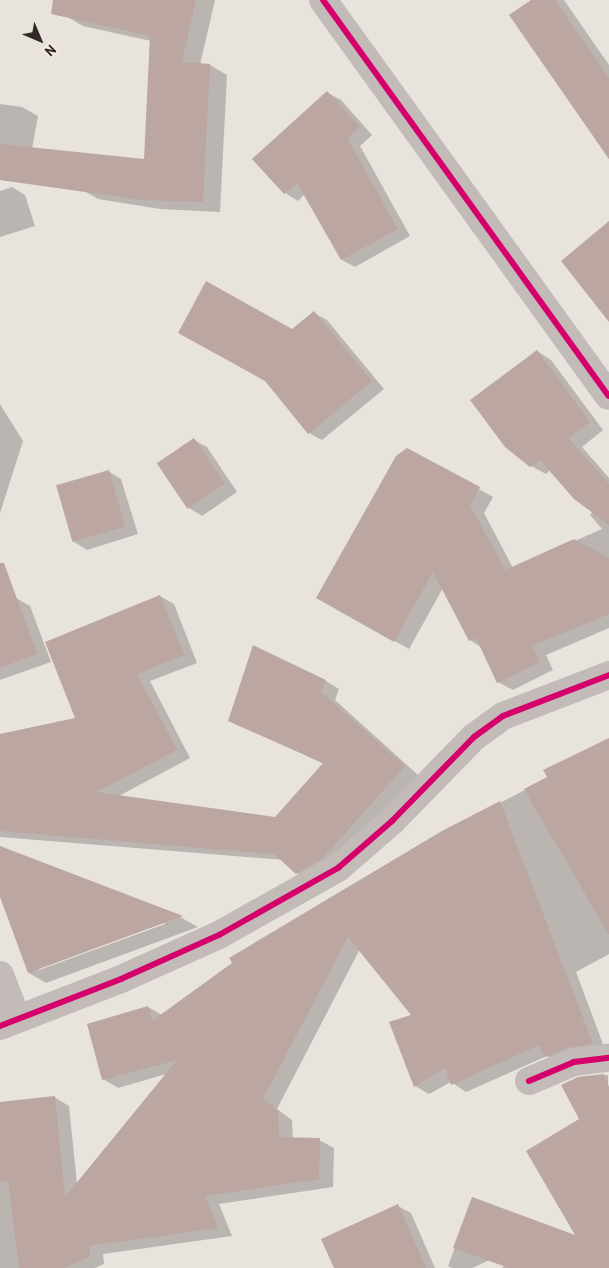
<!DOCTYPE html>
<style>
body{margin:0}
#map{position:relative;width:609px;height:1268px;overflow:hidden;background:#e9e3de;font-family:Barlow,sans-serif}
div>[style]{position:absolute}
.shadow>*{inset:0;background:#0003}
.building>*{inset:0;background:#bba6a1;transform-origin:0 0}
.minor>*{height:28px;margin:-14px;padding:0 14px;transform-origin:14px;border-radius:14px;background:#c2bbb7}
.cycleway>*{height:6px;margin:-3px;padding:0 3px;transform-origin:3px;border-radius:3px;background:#d6006c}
span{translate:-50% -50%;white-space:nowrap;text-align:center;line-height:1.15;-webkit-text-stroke:5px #f7ece4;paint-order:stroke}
.north{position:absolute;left:15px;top:15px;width:50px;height:50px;-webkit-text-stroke:4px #f7ece4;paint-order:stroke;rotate:135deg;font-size:14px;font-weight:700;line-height:20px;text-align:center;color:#322926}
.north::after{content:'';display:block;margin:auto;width:18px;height:22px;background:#322926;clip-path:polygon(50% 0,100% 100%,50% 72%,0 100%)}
</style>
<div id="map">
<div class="shadow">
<i style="clip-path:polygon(70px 0,215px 0,200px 65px,210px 65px,227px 75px,220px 212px,160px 209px,98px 199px,81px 189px,145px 161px,151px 41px,83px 26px,66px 16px)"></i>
<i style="clip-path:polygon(533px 0,564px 0,609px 65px,609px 159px,511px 15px)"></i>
<i style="clip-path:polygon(328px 93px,341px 100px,372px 135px,360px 146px,410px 236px,355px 267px,342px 260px,305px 194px,298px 201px,285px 193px,254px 159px)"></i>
<i style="clip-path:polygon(0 104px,22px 107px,38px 116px,32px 149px,0 155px)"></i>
<i style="clip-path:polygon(12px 187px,25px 195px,35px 226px,0 237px,0 191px)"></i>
<i style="clip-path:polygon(314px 313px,327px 320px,384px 389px,322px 440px,309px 433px,292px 331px)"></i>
<i style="clip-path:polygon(537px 351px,551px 360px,603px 430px,582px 447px,609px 478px,609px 628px,546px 655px,553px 670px,513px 690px,498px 682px,481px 647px,470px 640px,443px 588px,409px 649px,332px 606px,479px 489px,493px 497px,484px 513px,513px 568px,602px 529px,590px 515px,593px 511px,550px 470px,546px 474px,531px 466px)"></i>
<i style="clip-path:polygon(0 404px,23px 441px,0 513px)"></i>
<i style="clip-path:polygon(194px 440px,207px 447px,237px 492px,202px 516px,189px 508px)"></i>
<i style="clip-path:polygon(108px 471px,121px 479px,138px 534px,87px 550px,74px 542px)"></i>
<i style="clip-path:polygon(160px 596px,174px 604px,197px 663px,150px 681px,190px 758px,117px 797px,276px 818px,324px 764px,230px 720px,326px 681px,339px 689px,335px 700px,418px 775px,336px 866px,311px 881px,297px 873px,284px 860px,0 837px,0 736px,77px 719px)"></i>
<i style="clip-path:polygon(16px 598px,30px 606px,51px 662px,0 680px,0 604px)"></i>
<i style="clip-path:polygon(609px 740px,609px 954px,576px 972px,606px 1052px,561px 1065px,547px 1056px,466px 1092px,451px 1082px,429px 1094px,415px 1086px,413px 1016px,360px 949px,277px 1109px,292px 1120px,293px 1139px,319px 1140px,334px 1148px,333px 1187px,219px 1204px,232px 1236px,103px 1254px,104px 1264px,95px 1268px,0 1268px,0 1104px,54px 1097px,69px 1106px,77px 1184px,166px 1074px,118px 1088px,103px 1079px,148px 1007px,162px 1015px,442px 833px,548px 778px)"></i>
<i style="clip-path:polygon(evenodd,0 847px,182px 918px,198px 927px,46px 983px,29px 973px,0 893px,0 847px,164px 922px,165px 924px,39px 970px,39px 968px,164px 922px)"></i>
<i style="clip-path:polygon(608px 1075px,609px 1268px,502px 1268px,526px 1244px,472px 1268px,452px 1268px,448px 1266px,473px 1199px,578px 1237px,581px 1119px,578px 1078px)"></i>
<i style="clip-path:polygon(398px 1206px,411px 1213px,435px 1268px,335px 1268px)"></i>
</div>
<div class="building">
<i style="clip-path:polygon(53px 0,196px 0,182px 62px,210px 64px,203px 202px,142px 200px,0 180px,0 144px,144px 159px,150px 36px,51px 14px)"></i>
<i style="clip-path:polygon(531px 0,555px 0,609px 78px,609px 159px,509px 15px)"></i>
<i style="clip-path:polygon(327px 91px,360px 127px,347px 138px,398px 229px,341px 260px,297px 183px,284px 194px,252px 159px)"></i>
<i style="clip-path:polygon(609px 221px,609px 322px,561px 261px)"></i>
<i style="clip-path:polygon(206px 281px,292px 329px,314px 311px,372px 381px,308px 434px,265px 381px,178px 333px)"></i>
<i style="clip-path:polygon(537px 350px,590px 422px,568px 438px,609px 484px,609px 525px,574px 499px,540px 460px,530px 467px,505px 447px,470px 400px)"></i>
<i style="left:194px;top:438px;width:55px;height:45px;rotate:56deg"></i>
<i style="clip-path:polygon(407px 448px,480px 487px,470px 505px,505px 570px,574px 539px,609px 558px,609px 614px,532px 646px,540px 662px,497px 683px,476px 638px,469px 641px,433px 572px,394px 642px,316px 598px,396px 456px)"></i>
<i style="left:109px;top:470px;width:59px;height:55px;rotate:74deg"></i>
<i style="clip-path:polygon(0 563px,4px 563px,37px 654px,0 668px)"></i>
<i style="clip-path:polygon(160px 595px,184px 655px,137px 674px,177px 750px,96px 792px,275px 817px,323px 763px,228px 721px,253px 645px,326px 680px,321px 692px,405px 766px,322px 859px,296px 874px,274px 854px,0 831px,0 734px,75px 718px,45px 642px)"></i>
<i style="clip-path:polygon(609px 738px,609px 935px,524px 789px,547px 777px,543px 770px)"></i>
<i style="clip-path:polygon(500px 801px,593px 1044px,568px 1048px,545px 1057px,539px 1045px,451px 1085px,445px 1068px,414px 1087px,389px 1022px,411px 1015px,348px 937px,263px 1099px,278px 1111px,279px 1137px,320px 1138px,319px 1179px,205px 1196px,218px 1228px,89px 1246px,90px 1256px,65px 1268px,19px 1268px,8px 1181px,0 1182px,0 1102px,55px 1096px,65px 1197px,177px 1060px,102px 1080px,87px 1024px,148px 1006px,152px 1021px,232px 963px,229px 958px,442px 831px)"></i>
<i style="clip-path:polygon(0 846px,183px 916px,28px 973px,0 897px)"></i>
<i style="clip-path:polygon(604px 1074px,609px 1087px,609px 1268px,509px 1268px,453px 1248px,472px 1197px,575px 1235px,526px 1151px,579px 1119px,561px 1085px,578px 1077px)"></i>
<i style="clip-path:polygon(398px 1204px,426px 1268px,334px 1268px,321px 1239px)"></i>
</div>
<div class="minor">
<i style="left:323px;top:0;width:488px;rotate:54.2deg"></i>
<i style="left:0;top:975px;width:47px;rotate:68.9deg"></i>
<i style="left:0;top:1026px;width:130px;rotate:-21.2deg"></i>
<i style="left:121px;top:979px;width:107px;rotate:-24.2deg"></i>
<i style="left:219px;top:935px;width:137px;rotate:-29.4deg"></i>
<i style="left:338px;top:868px;width:72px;rotate:-41deg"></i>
<i style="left:392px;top:821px;width:117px;rotate:-45.7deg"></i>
<i style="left:474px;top:737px;width:36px;rotate:-36deg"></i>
<i style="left:503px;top:716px;width:114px;rotate:-21.1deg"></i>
<i style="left:529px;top:1081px;width:49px;rotate:-22.9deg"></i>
<i style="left:574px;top:1062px;width:35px;rotate:-7deg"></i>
</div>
<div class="cycleway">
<i style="left:323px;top:0;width:488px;rotate:54.2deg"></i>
<i style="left:0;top:1026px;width:130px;rotate:-21.2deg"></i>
<i style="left:121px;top:979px;width:107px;rotate:-24.2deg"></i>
<i style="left:219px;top:935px;width:137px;rotate:-29.4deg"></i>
<i style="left:338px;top:868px;width:72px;rotate:-41deg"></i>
<i style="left:392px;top:821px;width:117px;rotate:-45.7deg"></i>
<i style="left:474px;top:737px;width:36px;rotate:-36deg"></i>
<i style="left:503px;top:716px;width:114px;rotate:-21.1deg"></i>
<i style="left:529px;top:1081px;width:49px;rotate:-22.9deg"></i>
<i style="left:574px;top:1062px;width:35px;rotate:-7deg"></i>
</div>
<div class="north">N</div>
</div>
